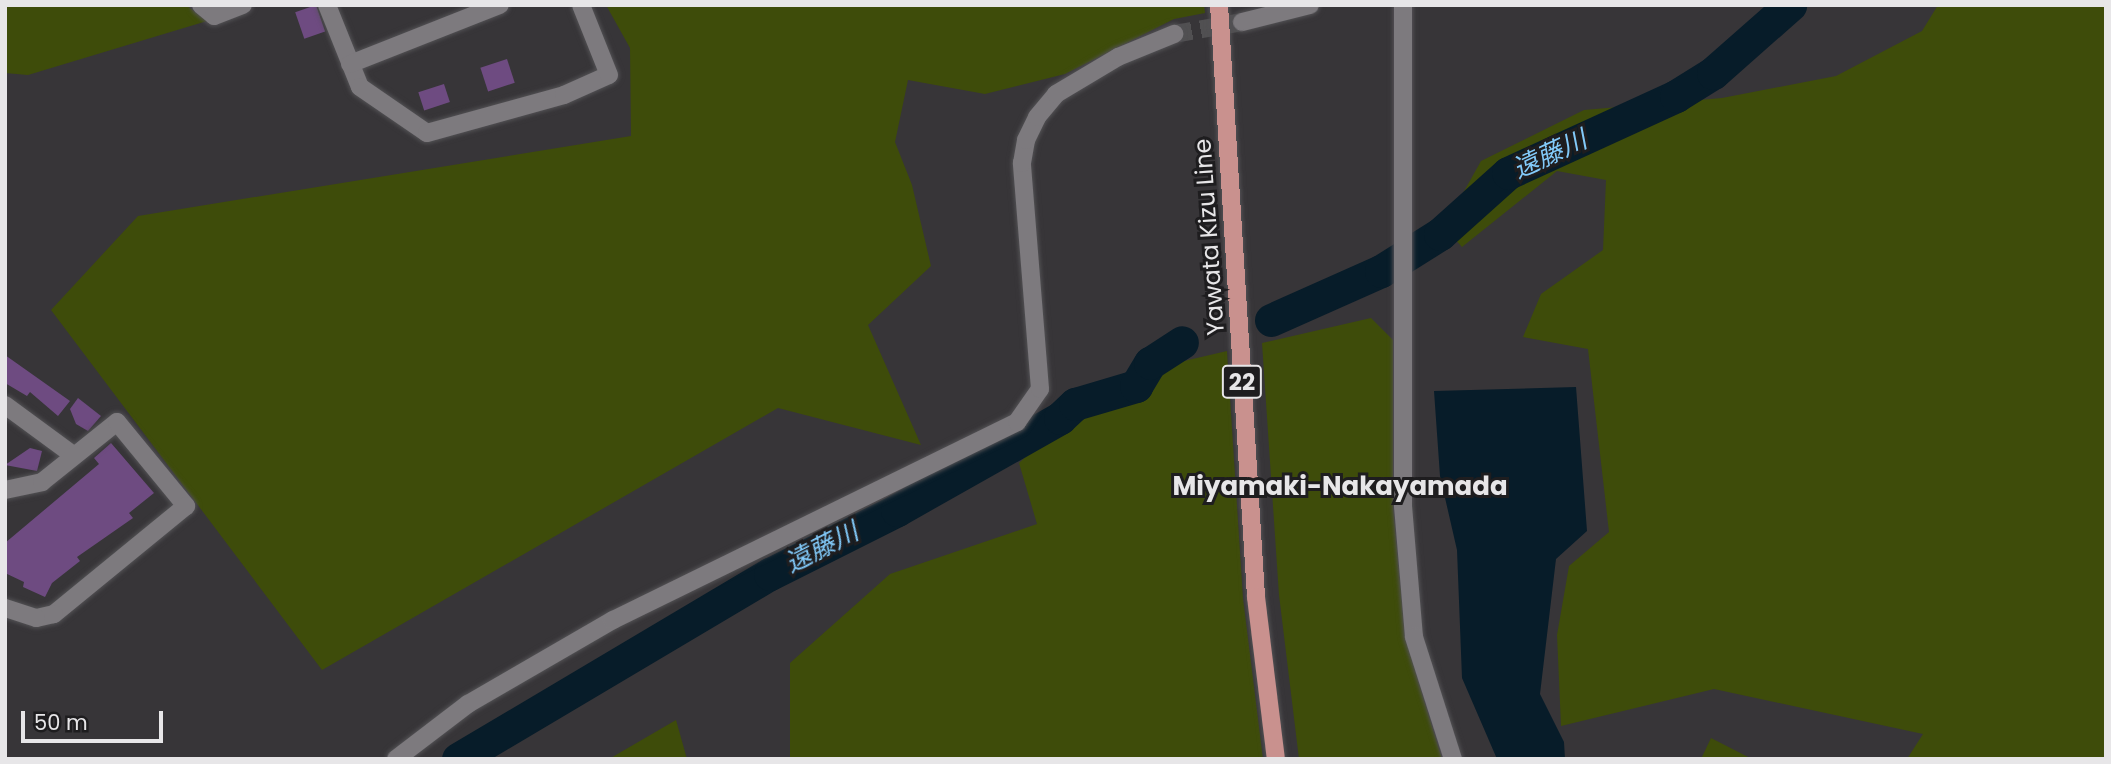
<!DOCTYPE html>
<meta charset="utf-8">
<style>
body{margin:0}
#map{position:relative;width:2111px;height:764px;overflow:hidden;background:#373538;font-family:Poppins,"Noto Sans JP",sans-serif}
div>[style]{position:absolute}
.green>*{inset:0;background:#3e4c0a}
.water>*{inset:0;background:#071c29}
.river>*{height:33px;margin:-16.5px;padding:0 16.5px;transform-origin:16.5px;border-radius:16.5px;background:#071c29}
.building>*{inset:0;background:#6e4b81;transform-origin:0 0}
.minor-tunnel>*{height:18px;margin-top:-9px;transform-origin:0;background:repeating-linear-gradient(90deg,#515052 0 18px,transparent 0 27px)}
.roads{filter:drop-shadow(0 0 2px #525154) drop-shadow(0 0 2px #525154)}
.minor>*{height:18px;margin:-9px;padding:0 9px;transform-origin:9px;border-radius:9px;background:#7d7a7e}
.major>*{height:18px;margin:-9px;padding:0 9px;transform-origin:9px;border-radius:9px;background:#c9918e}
span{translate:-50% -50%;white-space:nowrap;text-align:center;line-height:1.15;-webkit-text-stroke:6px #1e1d1f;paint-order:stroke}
.shield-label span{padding:2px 5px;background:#1e1d1f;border:2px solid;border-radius:5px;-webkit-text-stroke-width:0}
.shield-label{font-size:23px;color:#e7e6e8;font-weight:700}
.street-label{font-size:24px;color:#e7e6e8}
.water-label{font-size:26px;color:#82cafa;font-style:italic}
.neighbourhood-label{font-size:26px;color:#e7e6e8;font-weight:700}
.frame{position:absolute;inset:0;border:7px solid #e7e6e8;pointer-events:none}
.scale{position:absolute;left:21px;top:711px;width:142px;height:32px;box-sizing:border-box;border:4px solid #e7e6e8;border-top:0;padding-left:9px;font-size:21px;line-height:24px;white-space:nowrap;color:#e7e6e8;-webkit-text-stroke:5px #1e1d1f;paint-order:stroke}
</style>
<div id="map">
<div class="green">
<i style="clip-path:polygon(5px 5px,186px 5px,207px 21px,28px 75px,5px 73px)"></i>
<i style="clip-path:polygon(606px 5px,1204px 5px,1205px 13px,1174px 19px,1065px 74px,985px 94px,908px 80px,895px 142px,912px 185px,931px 266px,868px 325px,921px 445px,778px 408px,322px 670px,51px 310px,138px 216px,631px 136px,630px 48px)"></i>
<i style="clip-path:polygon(1938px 5px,2106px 5px,2106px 759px,1907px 759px,1923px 734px,1714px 689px,1561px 726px,1557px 635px,1569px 566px,1609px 532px,1588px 349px,1523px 337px,1541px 294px,1603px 250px,1606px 180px,1557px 171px,1462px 247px,1444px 227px,1481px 161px,1584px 110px,1722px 98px,1836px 76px,1922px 31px)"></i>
<i style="clip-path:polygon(1371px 318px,1393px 340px,1393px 506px,1405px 638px,1442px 759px,1299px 759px,1279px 595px,1262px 343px)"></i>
<i style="clip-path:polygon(1227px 351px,1243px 598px,1263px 759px,790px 759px,790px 663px,890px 574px,1037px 524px,1019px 463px,1111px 378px)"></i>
<i style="clip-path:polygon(676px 720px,687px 759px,609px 759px)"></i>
<i style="clip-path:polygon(1711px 738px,1752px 759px,1701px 759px)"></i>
</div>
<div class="water">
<i style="clip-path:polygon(1576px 387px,1587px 531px,1556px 559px,1540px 694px,1564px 742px,1565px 759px,1497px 759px,1462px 678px,1457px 550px,1440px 476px,1434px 391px)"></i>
</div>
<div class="river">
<i style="left:1271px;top:320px;width:120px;rotate:-24deg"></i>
<i style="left:1381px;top:271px;width:70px;rotate:-32.1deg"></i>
<i style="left:1440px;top:234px;width:91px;rotate:-41.9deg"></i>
<i style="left:1508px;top:173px;width:185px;rotate:-24.6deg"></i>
<i style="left:1676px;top:96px;width:44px;rotate:-31.9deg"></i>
<i style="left:1713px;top:73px;width:103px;rotate:-41.4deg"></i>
<i style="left:458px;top:759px;width:363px;rotate:-30.7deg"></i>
<i style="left:770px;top:574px;width:142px;rotate:-26.7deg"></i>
<i style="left:897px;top:510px;width:187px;rotate:-29.4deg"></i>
<i style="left:1060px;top:418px;width:21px;rotate:-43deg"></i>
<i style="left:1075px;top:404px;width:64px;rotate:-16.4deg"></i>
<i style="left:1136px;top:386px;width:27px;rotate:-59deg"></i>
<i style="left:1150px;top:363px;width:38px;rotate:-33deg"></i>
</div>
<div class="building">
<i style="left:316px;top:5px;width:28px;height:22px;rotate:71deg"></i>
<i style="left:507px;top:59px;width:25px;height:28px;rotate:72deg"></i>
<i style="left:444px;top:84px;width:19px;height:27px;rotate:72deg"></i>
<i style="clip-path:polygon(5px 355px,70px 401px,58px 416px,30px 392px,27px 396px,5px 383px)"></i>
<i style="clip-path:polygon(78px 398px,101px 416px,88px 431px,76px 424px,70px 409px)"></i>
<i style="clip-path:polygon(111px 443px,154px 493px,129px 513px,133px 518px,77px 557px,80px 561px,52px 583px,45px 597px,23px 587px,24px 582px,5px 573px,5px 543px,99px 464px,94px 458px)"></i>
<i style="clip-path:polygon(30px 448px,42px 451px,37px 471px,5px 465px)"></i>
</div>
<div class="minor-tunnel">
<i style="left:1174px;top:34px;width:69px;rotate:-10deg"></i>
</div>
<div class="roads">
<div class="minor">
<i style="left:201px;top:5px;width:17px;rotate:40deg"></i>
<i style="left:214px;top:16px;width:31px;rotate:-21deg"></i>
<i style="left:327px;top:5px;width:88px;rotate:68.1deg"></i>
<i style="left:360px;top:87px;width:81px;rotate:34.5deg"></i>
<i style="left:427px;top:133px;width:142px;rotate:-15.5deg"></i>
<i style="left:564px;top:95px;width:49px;rotate:-24deg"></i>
<i style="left:609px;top:75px;width:75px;rotate:-111.8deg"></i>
<i style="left:1403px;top:5px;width:501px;rotate:90deg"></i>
<i style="left:1403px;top:506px;width:131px;rotate:85.2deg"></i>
<i style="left:1414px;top:637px;width:128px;rotate:72.3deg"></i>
<i style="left:1242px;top:22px;width:70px;rotate:-14deg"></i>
<i style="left:350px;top:64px;width:161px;rotate:-21.5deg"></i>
<i style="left:5px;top:405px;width:84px;rotate:36.3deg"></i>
<i style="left:5px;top:490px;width:38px;rotate:-12deg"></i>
<i style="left:42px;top:482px;width:96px;rotate:-38.7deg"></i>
<i style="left:117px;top:422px;width:109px;rotate:50.6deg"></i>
<i style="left:186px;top:506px;width:171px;rotate:140.7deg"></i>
<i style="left:54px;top:614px;width:18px;rotate:167deg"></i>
<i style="left:36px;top:618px;width:33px;rotate:-162deg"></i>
<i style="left:396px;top:759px;width:91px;rotate:-37.4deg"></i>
<i style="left:468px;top:704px;width:168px;rotate:-30.1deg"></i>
<i style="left:613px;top:620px;width:450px;rotate:-26.1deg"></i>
<i style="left:1017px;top:422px;width:40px;rotate:-55.1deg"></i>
<i style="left:1040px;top:389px;width:227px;rotate:-94.6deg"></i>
<i style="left:1022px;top:163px;width:23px;rotate:-80deg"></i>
<i style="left:1026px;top:140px;width:25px;rotate:-64deg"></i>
<i style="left:1037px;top:117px;width:30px;rotate:-50deg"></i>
<i style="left:1056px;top:94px;width:72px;rotate:-30.8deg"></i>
<i style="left:1118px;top:57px;width:61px;rotate:-22.3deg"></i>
</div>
<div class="major">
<i style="left:1219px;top:5px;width:593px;rotate:86.42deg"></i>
<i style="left:1256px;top:597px;width:163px;rotate:83deg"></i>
</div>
</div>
<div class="shield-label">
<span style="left:1242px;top:382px">22</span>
</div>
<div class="street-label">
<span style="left:1209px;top:237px;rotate:-94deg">Yawata Kizu Line</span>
</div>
<div class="water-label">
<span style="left:1550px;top:155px;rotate:-25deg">遠藤川</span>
<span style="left:822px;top:548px;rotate:-27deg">遠藤川</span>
</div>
<div class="neighbourhood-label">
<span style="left:1340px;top:487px">Miyamaki-Nakayamada</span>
</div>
<div class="frame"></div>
<div class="scale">50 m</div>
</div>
